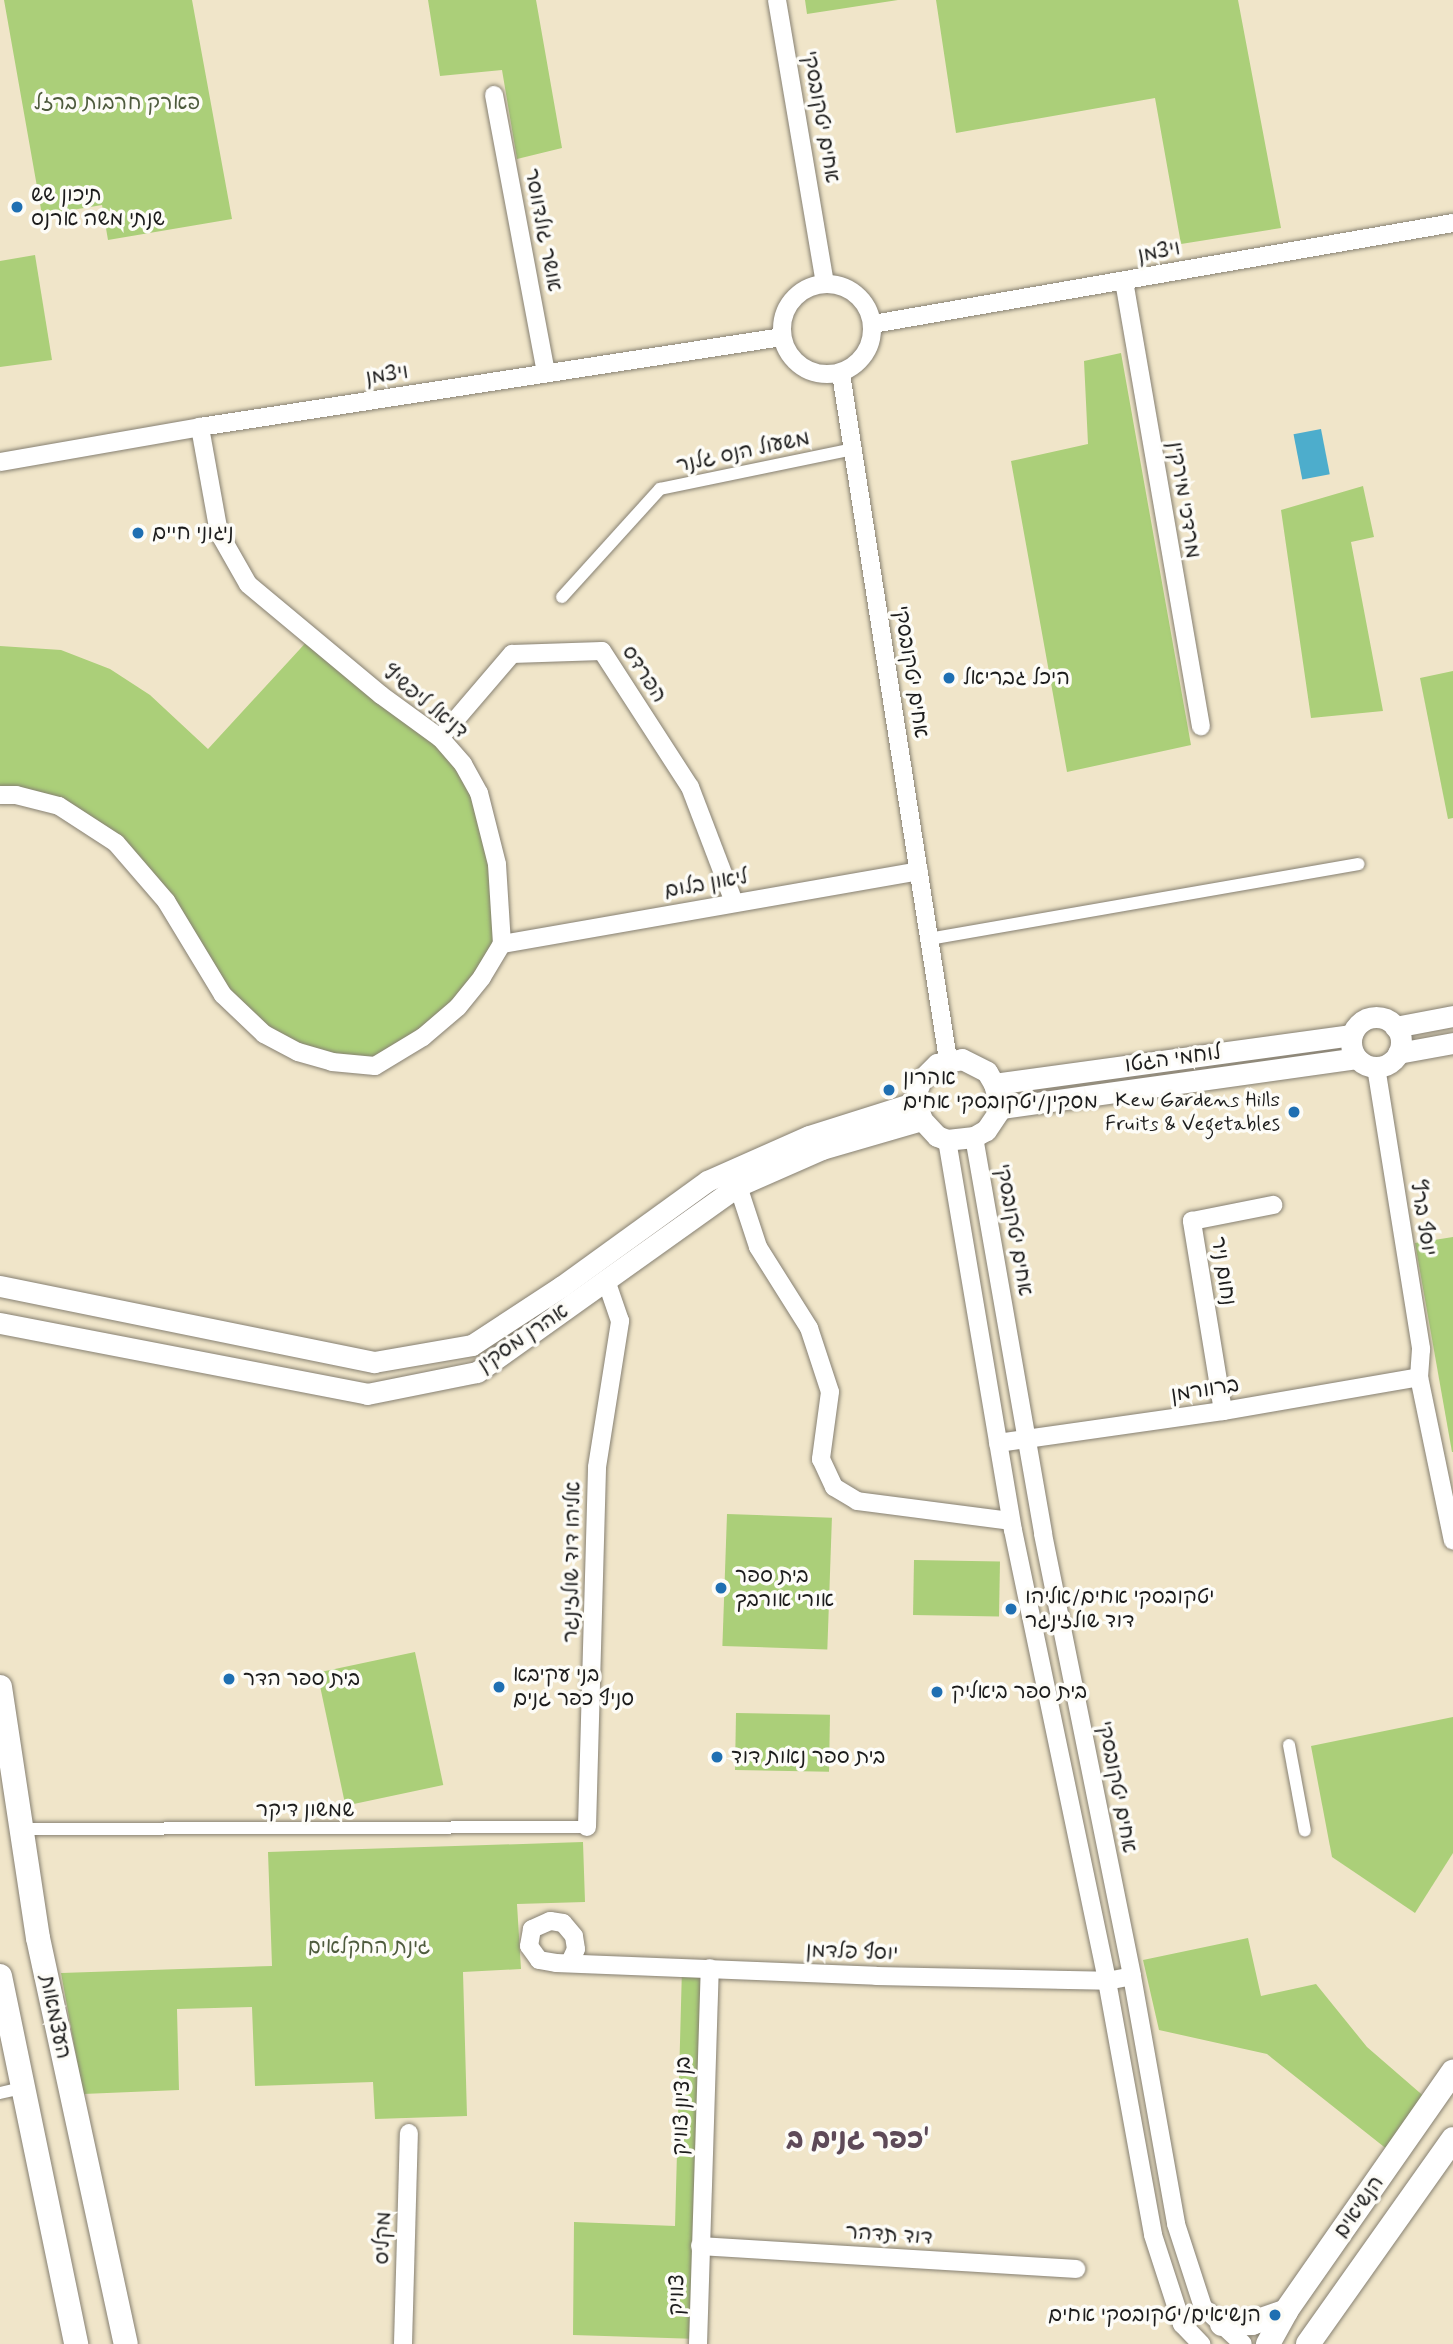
<!DOCTYPE html>
<meta charset="utf-8">
<style>
body{margin:0}
#map{position:relative;width:1453px;height:2344px;overflow:hidden;background:#f0e5c9;font-family:Mynerve,"Playpen Sans Hebrew",sans-serif}
div>[style]{position:absolute}
.green>*{inset:0;background:#abcf79;transform-origin:0 0}
.water>*{inset:0;background:#4dadcc;transform-origin:0 0}
.roads{filter:drop-shadow(0 0 2px #868072) drop-shadow(0 0 2px #868072)}
.pedestrian>*{height:12px;margin:-6px;padding:0 6px;transform-origin:6px;border-radius:6px;background:#fff}
.minor>*{height:18px;margin:-9px;padding:0 9px;transform-origin:9px;border-radius:9px;background:#fff}
.minor>.ring{margin:-9px;padding:0;box-sizing:content-box;background:none;border:18px solid #fff;border-radius:50%}
.tertiary>*{height:21px;margin:-10.5px;padding:0 10.5px;transform-origin:10.5px;border-radius:10.5px;background:#fff}
.tertiary>.ring{margin:-10.5px;padding:0;box-sizing:content-box;background:none;border:21px solid #fff;border-radius:50%}
.secondary>*{height:24px;margin:-12px;padding:0 12px;transform-origin:12px;border-radius:12px;background:#fff}
.dots>*{width:19px;height:19px;translate:-50% -50%;box-sizing:border-box;border:4px solid #fdfcf7;border-radius:50%}
span{translate:-50% -50%;white-space:nowrap;text-align:center;line-height:1.15;-webkit-text-stroke:7px #fdfcf7;paint-order:stroke}
.park-label{font-size:21px;color:#4e5b3d}
.street-label{font-size:21px;color:#1c1c1c}
.poi-label{font-size:21px;color:#1c1c1c}
.left{translate:0 -50%;text-align:left}
.right{translate:-100% -50%;text-align:right}
.district-label{font-size:28px;color:#5e4a58;font-weight:700}
</style>
<div id="map">
<div class="green">
<i style="clip-path:polygon(4px 0,192px 0,232px 219px,108px 240px,102px 205px,42px 215px)"></i>
<i style="clip-path:polygon(428px 0,536px 0,562px 148px,517px 159px,502px 70px,440px 76px)"></i>
<i style="clip-path:polygon(805px 0,898px 0,807px 14px)"></i>
<i style="clip-path:polygon(936px 0,1238px 0,1281px 228px,1181px 244px,1155px 98px,956px 133px)"></i>
<i style="clip-path:polygon(35px 255px,52px 360px,0 367px,0 261px)"></i>
<i style="clip-path:polygon(1121px 353px,1191px 745px,1067px 772px,1011px 461px,1088px 444px,1084px 361px)"></i>
<i style="clip-path:polygon(1363px 486px,1374px 537px,1351px 542px,1383px 711px,1311px 718px,1281px 510px)"></i>
<i style="clip-path:polygon(311px 637px,440px 738px,479px 793px,502px 944px,482px 977px,375px 1066px,264px 1034px,116px 843px,59px 806px,0 795px,0 646px,61px 650px,110px 669px,150px 695px,208px 749px)"></i>
<i style="clip-path:polygon(1453px 671px,1453px 818px,1448px 819px,1420px 678px)"></i>
<i style="clip-path:polygon(1453px 1237px,1453px 1452px,1452px 1452px,1415px 1243px)"></i>
<i style="left:727px;top:1514px;width:105px;height:132px;rotate:2deg"></i>
<i style="left:914px;top:1560px;width:86px;height:55px;rotate:1deg"></i>
<i style="left:415px;top:1652px;width:136px;height:100px;rotate:78deg"></i>
<i style="left:736px;top:1713px;width:94px;height:57px;rotate:1deg"></i>
<i style="clip-path:polygon(1453px 1717px,1453px 1853px,1415px 1913px,1332px 1857px,1311px 1746px)"></i>
<i style="clip-path:polygon(583px 1842px,585px 1902px,517px 1904px,521px 1969px,463px 1972px,467px 2116px,375px 2119px,373px 2082px,255px 2086px,252px 2007px,177px 2009px,179px 2090px,83px 2094px,61px 1973px,272px 1966px,268px 1852px)"></i>
<i style="clip-path:polygon(1248px 1938px,1261px 1996px,1316px 1984px,1367px 2047px,1427px 2099px,1388px 2150px,1267px 2054px,1159px 2030px,1143px 1960px)"></i>
<i style="clip-path:polygon(682px 1968px,710px 1968px,699px 2339px,573px 2335px,574px 2222px,675px 2226px)"></i>
</div>
<div class="water">
<i style="left:1321px;top:429px;width:46px;height:28px;rotate:79deg"></i>
</div>
<div class="roads">
<div class="pedestrian">
<i style="left:562px;top:597px;width:146px;rotate:-47.8deg"></i>
<i style="left:660px;top:489px;width:197px;rotate:-11.7deg"></i>
<i style="left:929px;top:939px;width:436px;rotate:-9.9deg"></i>
<i style="left:1289px;top:1745px;width:87px;rotate:79.5deg"></i>
<i style="left:22px;top:1829px;width:565px;rotate:-0.2deg"></i>
<i style="left:0;top:2093px;width:23px;rotate:-13deg"></i>
</div>
<div class="minor">
<i style="left:777px;top:0;width:287px;rotate:80.4deg"></i>
<i style="left:494px;top:95px;width:283px;rotate:79.4deg"></i>
<i style="left:1124px;top:281px;width:452px;rotate:80.2deg"></i>
<i class="ring" style="left:782px;top:284px;width:72px;height:72px"></i>
<i style="left:873px;top:324px;width:589px;rotate:-9.88deg"></i>
<i style="left:841px;top:374px;width:694px;rotate:81.13deg"></i>
<i style="left:0;top:462px;width:203px;rotate:-9.9deg"></i>
<i style="left:200px;top:427px;width:589px;rotate:-8.79deg"></i>
<i style="left:440px;top:738px;width:111px;rotate:-49.4deg"></i>
<i style="left:512px;top:654px;width:90px;rotate:-1.9deg"></i>
<i style="left:602px;top:651px;width:162px;rotate:57.1deg"></i>
<i style="left:690px;top:787px;width:123px;rotate:69.1deg"></i>
<i style="left:0;top:795px;width:16px"></i>
<i style="left:16px;top:795px;width:44px;rotate:14.3deg"></i>
<i style="left:59px;top:806px;width:68px;rotate:33deg"></i>
<i style="left:116px;top:843px;width:77px;rotate:49.2deg"></i>
<i style="left:166px;top:901px;width:110px;rotate:58.8deg"></i>
<i style="left:223px;top:995px;width:57px;rotate:43.6deg"></i>
<i style="left:264px;top:1034px;width:38px;rotate:28deg"></i>
<i style="left:298px;top:1052px;width:35px;rotate:16deg"></i>
<i style="left:332px;top:1062px;width:43px;rotate:5.3deg"></i>
<i style="left:375px;top:1066px;width:56px;rotate:-31.1deg"></i>
<i style="left:423px;top:1037px;width:46px;rotate:-40.6deg"></i>
<i style="left:458px;top:1007px;width:38px;rotate:-51deg"></i>
<i style="left:482px;top:977px;width:39px;rotate:-59deg"></i>
<i style="left:502px;top:944px;width:80px;rotate:-93.6deg"></i>
<i style="left:497px;top:864px;width:73px;rotate:-104.2deg"></i>
<i style="left:479px;top:793px;width:33px;rotate:-119deg"></i>
<i style="left:463px;top:764px;width:35px;rotate:-131deg"></i>
<i style="left:440px;top:738px;width:73px;rotate:-143.9deg"></i>
<i style="left:381px;top:695px;width:173px;rotate:-140.2deg"></i>
<i style="left:248px;top:584px;width:59px;rotate:-119.6deg"></i>
<i style="left:219px;top:533px;width:108px;rotate:-100.2deg"></i>
<i style="left:502px;top:944px;width:423px;rotate:-9.9deg"></i>
<i style="left:1376px;top:1067px;width:286px;rotate:80.9deg"></i>
<i style="left:1421px;top:1349px;width:28px;rotate:94deg"></i>
<i style="left:1419px;top:1377px;width:167px;rotate:78.3deg"></i>
<i style="left:974px;top:1137px;width:403px;rotate:80.1deg"></i>
<i style="left:1043px;top:1534px;width:451px;rotate:78.6deg"></i>
<i style="left:1132px;top:1976px;width:252px;rotate:79.9deg"></i>
<i style="left:1176px;top:2224px;width:87px;rotate:72deg"></i>
<i style="left:1203px;top:2307px;width:54px;rotate:42.8deg"></i>
<i style="left:947px;top:1140px;width:396px;rotate:80.4deg"></i>
<i style="left:1013px;top:1530px;width:461px;rotate:78.2deg"></i>
<i style="left:1107px;top:1981px;width:258px;rotate:79.7deg"></i>
<i style="left:1153px;top:2235px;width:94px;rotate:72deg"></i>
<i style="left:1182px;top:2324px;width:28px;rotate:46deg"></i>
<i style="left:738px;top:1186px;width:64px;rotate:71.8deg"></i>
<i style="left:758px;top:1247px;width:96px;rotate:57.8deg"></i>
<i style="left:809px;top:1328px;width:67px;rotate:71.8deg"></i>
<i style="left:830px;top:1392px;width:68px;rotate:97.7deg"></i>
<i style="left:821px;top:1459px;width:31px;rotate:65deg"></i>
<i style="left:834px;top:1487px;width:27px;rotate:31deg"></i>
<i style="left:857px;top:1501px;width:155px;rotate:7.4deg"></i>
<i style="left:1223px;top:1411px;width:193px;rotate:-99.3deg"></i>
<i style="left:1192px;top:1221px;width:83px;rotate:-11.2deg"></i>
<i style="left:998px;top:1443px;width:227px;rotate:-8.1deg"></i>
<i style="left:1223px;top:1411px;width:199px;rotate:-9.8deg"></i>
<i style="left:587px;top:1827px;width:360px;rotate:-88.4deg"></i>
<i style="left:597px;top:1467px;width:148px;rotate:-81deg"></i>
<i style="left:620px;top:1321px;width:43px;rotate:-108.9deg"></i>
<i style="left:570px;top:1962px;width:14px;rotate:-65deg"></i>
<i style="left:576px;top:1949px;width:13px;rotate:-99deg"></i>
<i style="left:574px;top:1936px;width:17px;rotate:-130deg"></i>
<i style="left:563px;top:1923px;width:13px;rotate:-171deg"></i>
<i style="left:550px;top:1921px;width:20px;rotate:156deg"></i>
<i style="left:532px;top:1929px;width:17px;rotate:100deg"></i>
<i style="left:529px;top:1946px;width:17px;rotate:54deg"></i>
<i style="left:539px;top:1960px;width:17px;rotate:10deg"></i>
<i style="left:556px;top:1963px;width:320px;rotate:2.3deg"></i>
<i style="left:876px;top:1976px;width:231px;rotate:1.2deg"></i>
<i style="left:1107px;top:1981px;width:25px;rotate:-11deg"></i>
<i style="left:700px;top:2246px;width:377px;rotate:3.5deg"></i>
<i style="left:403px;top:2344px;width:211px;rotate:-88.4deg"></i>
<i style="left:698px;top:2344px;width:376px;rotate:-88.2deg"></i>
</div>
<div class="tertiary">
<i class="ring" style="left:1351px;top:1017px;width:29px;height:29px"></i>
<i style="left:1395px;top:1027px;width:59px;rotate:-10.7deg"></i>
<i style="left:1398px;top:1053px;width:56px;rotate:-10.3deg"></i>
<i style="left:962px;top:1059px;width:28px;rotate:27deg"></i>
<i style="left:987px;top:1072px;width:14px;rotate:60deg"></i>
<i style="left:994px;top:1084px;width:25px;rotate:74deg"></i>
<i style="left:1001px;top:1108px;width:27px;rotate:124deg"></i>
<i style="left:986px;top:1130px;width:14px;rotate:150deg"></i>
<i style="left:974px;top:1137px;width:27px;rotate:174deg"></i>
<i style="left:947px;top:1140px;width:11px;rotate:-158deg"></i>
<i style="left:937px;top:1136px;width:22px;rotate:-133deg"></i>
<i style="left:922px;top:1120px;width:19px;rotate:-108deg"></i>
<i style="left:916px;top:1102px;width:12px;rotate:-85deg"></i>
<i style="left:917px;top:1090px;width:11px;rotate:-68deg"></i>
<i style="left:921px;top:1080px;width:23px;rotate:-45deg"></i>
<i style="left:937px;top:1064px;width:25px;rotate:-11deg"></i>
<i style="left:994px;top:1084px;width:361px;rotate:-7.8deg"></i>
<i style="left:1001px;top:1108px;width:359px;rotate:-8deg"></i>
<i style="left:0;top:1286px;width:382px;rotate:11.5deg"></i>
<i style="left:374px;top:1362px;width:99px;rotate:-9.8deg"></i>
<i style="left:472px;top:1345px;width:108px;rotate:-33.2deg"></i>
<i style="left:562px;top:1286px;width:179px;rotate:-35.9deg"></i>
<i style="left:707px;top:1181px;width:111px;rotate:-23.8deg"></i>
<i style="left:809px;top:1136px;width:112px;rotate:-17.6deg"></i>
<i style="left:0;top:1323px;width:374px;rotate:10.9deg"></i>
<i style="left:367px;top:1394px;width:112px;rotate:-11.3deg"></i>
<i style="left:477px;top:1372px;width:320px;rotate:-35.5deg"></i>
<i style="left:738px;top:1186px;width:92px;rotate:-23.8deg"></i>
<i style="left:822px;top:1149px;width:104px;rotate:-16.2deg"></i>
</div>
<div class="secondary">
<i style="left:0;top:1687px;width:254px;rotate:81.4deg"></i>
<i style="left:38px;top:1938px;width:415px;rotate:77.8deg"></i>
<i style="left:0;top:1976px;width:376px;rotate:78.3deg"></i>
<i style="left:1222px;top:2324px;width:30px;rotate:-2deg"></i>
<i style="left:1252px;top:2323px;width:36px;rotate:-19deg"></i>
<i style="left:1268px;top:2344px;width:38px;rotate:-61deg"></i>
<i style="left:1286px;top:2311px;width:292px;rotate:-55.1deg"></i>
<i style="left:1308px;top:2344px;width:251px;rotate:-54.7deg"></i>
</div>
</div>
<div class="dots">
<i style="left:17px;top:207px;background:#1f6fb2"></i>
<i style="left:138px;top:533px;background:#1f6fb2"></i>
<i style="left:949px;top:678px;background:#1f6fb2"></i>
<i style="left:889px;top:1090px;background:#1f6fb2"></i>
<i style="left:1294px;top:1112px;background:#1f6fb2"></i>
<i style="left:721px;top:1588px;background:#1f6fb2"></i>
<i style="left:1011px;top:1609px;background:#1f6fb2"></i>
<i style="left:229px;top:1679px;background:#1f6fb2"></i>
<i style="left:499px;top:1687px;background:#1f6fb2"></i>
<i style="left:937px;top:1692px;background:#1f6fb2"></i>
<i style="left:717px;top:1757px;background:#1f6fb2"></i>
<i style="left:1275px;top:2315px;background:#1f6fb2"></i>
</div>
<div class="park-label">
<span style="left:117px;top:103px">פארק חרבות ברזל</span>
<span style="left:369px;top:1947px">גינת החקלאים</span>
</div>
<div class="street-label">
<span style="left:821px;top:117px;rotate:80deg">אחים יטקובסקי</span>
<span style="left:543px;top:230px;rotate:79deg">אושר גולדווסר</span>
<span style="left:1159px;top:252px;rotate:-11deg">ויצמן</span>
<span style="left:387px;top:375px;rotate:-9deg">ויצמן</span>
<span style="left:743px;top:452px;rotate:-12deg">משעול הנס גלנר</span>
<span style="left:1184px;top:500px;rotate:81deg">מרדכי מירקין</span>
<span style="left:911px;top:672px;rotate:81deg">אחים יטקובסקי</span>
<span style="left:644px;top:674px;rotate:57deg">הפרדס</span>
<span style="left:425px;top:702px;rotate:39deg">דניאל ליפשיץ</span>
<span style="left:706px;top:884px;rotate:-10deg">ליאון בלום</span>
<span style="left:1173px;top:1059px;rotate:-8deg">לוחמי הגטו</span>
<span style="left:1423px;top:1218px;rotate:81deg">יוסף ברץ</span>
<span style="left:1014px;top:1230px;rotate:80deg">אחים יטקובסקי</span>
<span style="left:1223px;top:1271px;rotate:81deg">נחום ניר</span>
<span style="left:523px;top:1338px;rotate:-34deg">אהרן מסקין</span>
<span style="left:1205px;top:1390px;rotate:-9deg">ברוורמן</span>
<span style="left:572px;top:1562px;rotate:-89deg">אליהו דוד שולזינגר</span>
<span style="left:1117px;top:1787px;rotate:79deg">אחים יטקובסקי</span>
<span style="left:305px;top:1810px">שמשון דיקר</span>
<span style="left:852px;top:1952px;rotate:2deg">יוסף פלדמן</span>
<span style="left:55px;top:2017px;rotate:78deg">העצמאות</span>
<span style="left:682px;top:2106px;rotate:-88deg">בן ציון צוויק</span>
<span style="left:1359px;top:2207px;rotate:-55deg">הנשיאים</span>
<span style="left:889px;top:2235px;rotate:4deg">דוד תדהר</span>
<span style="left:383px;top:2238px;rotate:-88deg">מקליס</span>
<span style="left:677px;top:2295px;rotate:-89deg">צוויק</span>
</div>
<div class="poi-label">
<span class="left" style="left:31px;top:207px">תיכון שש<br>שנתי משה ארנס</span>
<span class="left" style="left:152px;top:533px">ניגוני חיים</span>
<span class="left" style="left:963px;top:678px">היכל גבריאל</span>
<span class="left" style="left:903px;top:1090px">אהרון<br>מסקין/יטקובסקי אחים</span>
<span class="right" style="left:1280px;top:1112px">Kew Gardens Hills<br>Fruits &amp; Vegetables</span>
<span class="left" style="left:735px;top:1588px">בית ספר<br>אורי אורבך</span>
<span class="left" style="left:1025px;top:1609px">יטקובסקי אחים/אליהו<br>דוד שולזינגר</span>
<span class="left" style="left:513px;top:1687px">בני עקיבא<br>סניף כפר גנים</span>
<span class="left" style="left:243px;top:1679px">בית ספר הדר</span>
<span class="left" style="left:951px;top:1692px">בית ספר ביאליק</span>
<span class="left" style="left:731px;top:1757px">בית ספר נאות דוד</span>
<span class="right" style="left:1261px;top:2315px">הנשיאים/יטקובסקי אחים</span>
</div>
<div class="district-label">
<span style="left:858px;top:2141px">כפר גנים ב'</span>
</div>
</div>
